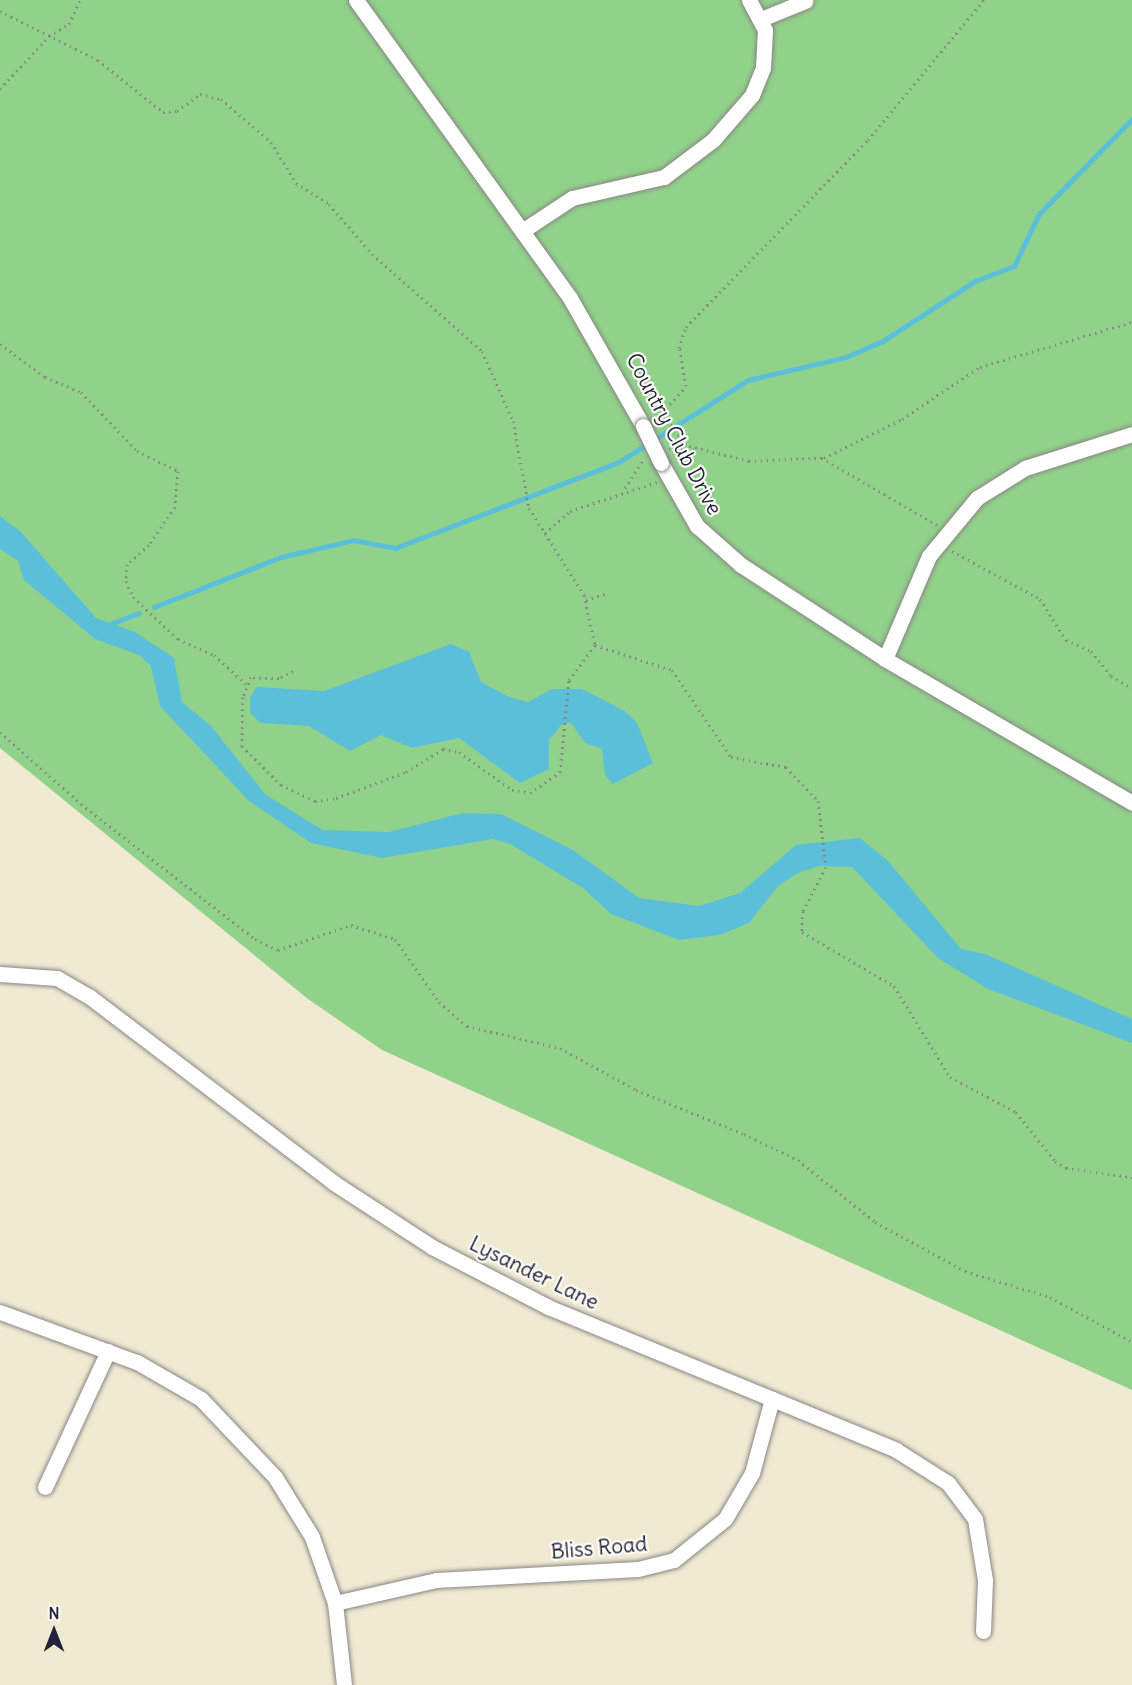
<!DOCTYPE html>
<style>
body{margin:0}
#map{position:relative;width:1132px;height:1685px;overflow:hidden;background:#f0ead2;font-family:Delius,sans-serif}
div>[style]{position:absolute}
.green>*{inset:0;background:#91d28a}
.water>*{inset:0;background:#5bbfd9}
.stream>*{height:4.5px;margin:-2.25px;padding:0 2.25px;transform-origin:2.25px;border-radius:2.25px;background:#5bbfd9}
.path>*{height:3px;margin-top:-1.5px;transform-origin:0;background:repeating-linear-gradient(90deg,#898686 0 1.5px,transparent 0 6px)}
.roads{filter:drop-shadow(0 0 2px #898686) drop-shadow(0 0 2px #898686)}
.minor>*{height:15px;margin:-7.5px;padding:0 7.5px;transform-origin:7.5px;border-radius:7.5px;background:#fff}
.bridges{filter:drop-shadow(0 0 2px #898686) drop-shadow(0 0 2px #898686)}
.minor-bridge>*{height:15px;margin:-7.5px;padding:0 7.5px;transform-origin:7.5px;border-radius:7.5px;background:#fff}
span{translate:-50% -50%;white-space:nowrap;text-align:center;line-height:1.15;-webkit-text-stroke:4.5px #fdfcf7;paint-order:stroke}
.street-label{font-size:21px;color:#22223b}
.north{position:absolute;left:24px;top:1601px;width:60px;height:60px;-webkit-text-stroke:4px #fdfcf7;paint-order:stroke;rotate:0deg;font-size:16px;font-weight:700;line-height:24px;text-align:center;color:#22223b}
.north::after{content:'';display:block;margin:auto;width:21px;height:27px;background:#22223b;clip-path:polygon(50% 0,100% 100%,50% 72%,0 100%)}
</style>
<div id="map">
<div class="green">
<i style="clip-path:polygon(0 0,1132px 0,1132px 1390px,382px 1050px,308px 999px,0 748px)"></i>
</div>
<div class="water">
<i style="clip-path:polygon(0 516px,21px 532px,96px 618px,135px 632px,174px 658px,182px 702px,211px 726px,266px 795px,323px 830px,389px 832px,463px 813px,501px 814px,573px 850px,639px 898px,699px 906px,740px 893px,796px 845px,860px 838px,888px 861px,961px 949px,985px 954px,1132px 1019px,1132px 1043px,988px 989px,938px 958px,852px 867px,819px 866px,798px 873px,778px 886px,749px 923px,719px 935px,679px 940px,611px 914px,583px 888px,510px 844px,493px 839px,382px 858px,311px 843px,249px 801px,160px 706px,151px 666px,139px 655px,95px 639px,24px 580px,18px 561px,0 549px)"></i>
<i style="clip-path:polygon(451px 644px,469px 652px,481px 682px,509px 697px,528px 702px,552px 689px,582px 689px,625px 711px,637px 723px,653px 763px,613px 784px,605px 775px,602px 749px,585px 743px,571px 723px,563px 723px,549px 740px,549px 769px,520px 783px,459px 738px,412px 748px,381px 735px,350px 751px,309px 726px,261px 723px,250px 713px,250px 697px,257px 687px,324px 691px)"></i>
</div>
<div class="stream">
<i style="left:154px;top:607px;width:136px;rotate:-21.5deg"></i>
<i style="left:281px;top:557px;width:75px;rotate:-13.1deg"></i>
<i style="left:354px;top:540px;width:42px;rotate:11deg"></i>
<i style="left:395px;top:548px;width:240px;rotate:-21deg"></i>
<i style="left:619px;top:462px;width:153px;rotate:-32.4deg"></i>
<i style="left:748px;top:380px;width:101px;rotate:-13.2deg"></i>
<i style="left:846px;top:357px;width:40px;rotate:-23.4deg"></i>
<i style="left:883px;top:341px;width:110px;rotate:-33.1deg"></i>
<i style="left:975px;top:281px;width:42px;rotate:-21deg"></i>
<i style="left:1014px;top:266px;width:58px;rotate:-64.3deg"></i>
<i style="left:1039px;top:214px;width:133px;rotate:-45.6deg"></i>
<i style="left:105px;top:626px;width:36px;rotate:-21deg"></i>
</div>
<div class="path">
<i style="left:0;top:11px;width:110px;rotate:26.6deg"></i>
<i style="left:98px;top:60px;width:83px;rotate:38.7deg"></i>
<i style="left:163px;top:112px;width:14px;rotate:-4deg"></i>
<i style="left:177px;top:111px;width:29px;rotate:-36deg"></i>
<i style="left:200px;top:94px;width:22px;rotate:13deg"></i>
<i style="left:221px;top:99px;width:66px;rotate:40.7deg"></i>
<i style="left:271px;top:142px;width:48px;rotate:58.6deg"></i>
<i style="left:296px;top:183px;width:39px;rotate:32deg"></i>
<i style="left:329px;top:204px;width:66px;rotate:49.3deg"></i>
<i style="left:372px;top:254px;width:147px;rotate:41.4deg"></i>
<i style="left:482px;top:351px;width:77px;rotate:66.1deg"></i>
<i style="left:513px;top:421px;width:88px;rotate:79.6deg"></i>
<i style="left:529px;top:508px;width:103px;rotate:57.7deg"></i>
<i style="left:584px;top:595px;width:51px;rotate:77.6deg"></i>
<i style="left:595px;top:645px;width:81px;rotate:18deg"></i>
<i style="left:672px;top:670px;width:105px;rotate:55.9deg"></i>
<i style="left:731px;top:757px;width:56px;rotate:10.3deg"></i>
<i style="left:786px;top:767px;width:47px;rotate:46.7deg"></i>
<i style="left:818px;top:801px;width:66px;rotate:83.1deg"></i>
<i style="left:826px;top:867px;width:50px;rotate:117.6deg"></i>
<i style="left:803px;top:911px;width:21px;rotate:93deg"></i>
<i style="left:802px;top:932px;width:107px;rotate:30.4deg"></i>
<i style="left:894px;top:986px;width:107px;rotate:58.4deg"></i>
<i style="left:950px;top:1077px;width:75px;rotate:27.9deg"></i>
<i style="left:1016px;top:1112px;width:63px;rotate:51.5deg"></i>
<i style="left:1055px;top:1161px;width:13px;rotate:32deg"></i>
<i style="left:1066px;top:1168px;width:67px;rotate:7.8deg"></i>
<i style="left:0;top:89px;width:72px;rotate:-47.2deg"></i>
<i style="left:49px;top:36px;width:23px;rotate:-31deg"></i>
<i style="left:69px;top:24px;width:26px;rotate:-65deg"></i>
<i style="left:0;top:344px;width:56px;rotate:36.3deg"></i>
<i style="left:45px;top:377px;width:39px;rotate:23deg"></i>
<i style="left:81px;top:392px;width:81px;rotate:46.5deg"></i>
<i style="left:137px;top:451px;width:46px;rotate:26deg"></i>
<i style="left:178px;top:471px;width:36px;rotate:95deg"></i>
<i style="left:175px;top:507px;width:46px;rotate:124.4deg"></i>
<i style="left:149px;top:545px;width:29px;rotate:139deg"></i>
<i style="left:127px;top:564px;width:17px;rotate:93deg"></i>
<i style="left:126px;top:581px;width:17px;rotate:66deg"></i>
<i style="left:133px;top:597px;width:62px;rotate:43deg"></i>
<i style="left:178px;top:639px;width:39px;rotate:24deg"></i>
<i style="left:214px;top:655px;width:43px;rotate:42.2deg"></i>
<i style="left:669px;top:449px;width:29px"></i>
<i style="left:824px;top:458px;width:87px;rotate:-26.6deg"></i>
<i style="left:902px;top:419px;width:94px;rotate:-33.7deg"></i>
<i style="left:980px;top:367px;width:159px;rotate:-16.5deg"></i>
<i style="left:625px;top:488px;width:35px;rotate:-57deg"></i>
<i style="left:937px;top:525px;width:133px;rotate:-149.8deg"></i>
<i style="left:822px;top:458px;width:73px;rotate:177.6deg"></i>
<i style="left:749px;top:461px;width:65px;rotate:-165.7deg"></i>
<i style="left:686px;top:445px;width:40px;rotate:-127deg"></i>
<i style="left:662px;top:413px;width:36px;rotate:-48deg"></i>
<i style="left:686px;top:386px;width:39px;rotate:-100deg"></i>
<i style="left:679px;top:348px;width:22px;rotate:-72deg"></i>
<i style="left:686px;top:327px;width:261px;rotate:-45.8deg"></i>
<i style="left:868px;top:140px;width:182px;rotate:-50.4deg"></i>
<i style="left:545px;top:533px;width:33px;rotate:-41deg"></i>
<i style="left:570px;top:511px;width:92px;rotate:-18.4deg"></i>
<i style="left:952px;top:551px;width:100px;rotate:28.6deg"></i>
<i style="left:1040px;top:599px;width:49px;rotate:57.6deg"></i>
<i style="left:1066px;top:640px;width:27px;rotate:24deg"></i>
<i style="left:1091px;top:651px;width:32px;rotate:51deg"></i>
<i style="left:1111px;top:676px;width:24px;rotate:30deg"></i>
<i style="left:586px;top:600px;width:20px;rotate:-18deg"></i>
<i style="left:293px;top:671px;width:16px;rotate:153deg"></i>
<i style="left:279px;top:678px;width:28px;rotate:-178deg"></i>
<i style="left:251px;top:677px;width:22px;rotate:112deg"></i>
<i style="left:243px;top:697px;width:49px;rotate:91.2deg"></i>
<i style="left:242px;top:746px;width:55px;rotate:45deg"></i>
<i style="left:281px;top:785px;width:38px;rotate:25deg"></i>
<i style="left:315px;top:801px;width:21px;rotate:-8deg"></i>
<i style="left:336px;top:798px;width:75px;rotate:-20.4deg"></i>
<i style="left:406px;top:772px;width:44px;rotate:-31.9deg"></i>
<i style="left:443px;top:749px;width:16px;rotate:11deg"></i>
<i style="left:459px;top:752px;width:65px;rotate:35.6deg"></i>
<i style="left:512px;top:790px;width:18px;rotate:9deg"></i>
<i style="left:530px;top:793px;width:37px;rotate:-35deg"></i>
<i style="left:560px;top:772px;width:92px;rotate:-84.4deg"></i>
<i style="left:569px;top:680px;width:44px;rotate:-53.4deg"></i>
<i style="left:0;top:732px;width:108px;rotate:41.6deg"></i>
<i style="left:81px;top:804px;width:220px;rotate:37.8deg"></i>
<i style="left:255px;top:939px;width:25px;rotate:26deg"></i>
<i style="left:278px;top:950px;width:77px;rotate:-18.9deg"></i>
<i style="left:351px;top:925px;width:46px;rotate:17.7deg"></i>
<i style="left:395px;top:939px;width:77px;rotate:55.1deg"></i>
<i style="left:439px;top:1002px;width:37px;rotate:41deg"></i>
<i style="left:467px;top:1026px;width:96px;rotate:13.3deg"></i>
<i style="left:560px;top:1048px;width:87px;rotate:28.9deg"></i>
<i style="left:636px;top:1090px;width:117px;rotate:22.2deg"></i>
<i style="left:744px;top:1134px;width:60px;rotate:25.7deg"></i>
<i style="left:798px;top:1160px;width:99px;rotate:38.8deg"></i>
<i style="left:875px;top:1222px;width:102px;rotate:28.6deg"></i>
<i style="left:965px;top:1271px;width:89px;rotate:17deg"></i>
<i style="left:1050px;top:1297px;width:94px;rotate:28.8deg"></i>
</div>
<div class="roads">
<div class="minor">
<i style="left:356px;top:0;width:367px;rotate:54.3deg"></i>
<i style="left:570px;top:298px;width:147px;rotate:60.3deg"></i>
<i style="left:761px;top:19px;width:48px;rotate:-22.2deg"></i>
<i style="left:522px;top:231px;width:60px;rotate:-33.4deg"></i>
<i style="left:572px;top:198px;width:94px;rotate:-12.9deg"></i>
<i style="left:664px;top:177px;width:61px;rotate:-37.1deg"></i>
<i style="left:713px;top:140px;width:60px;rotate:-49.1deg"></i>
<i style="left:752px;top:95px;width:29px;rotate:-68deg"></i>
<i style="left:763px;top:68px;width:38px;rotate:-87deg"></i>
<i style="left:765px;top:30px;width:34px;rotate:-118deg"></i>
<i style="left:661px;top:463px;width:73px;rotate:60.3deg"></i>
<i style="left:697px;top:526px;width:59px;rotate:41.6deg"></i>
<i style="left:741px;top:565px;width:172px;rotate:33.1deg"></i>
<i style="left:885px;top:659px;width:286px;rotate:30.2deg"></i>
<i style="left:885px;top:659px;width:112px;rotate:-66.9deg"></i>
<i style="left:929px;top:556px;width:75px;rotate:-50.4deg"></i>
<i style="left:977px;top:498px;width:57px;rotate:-32deg"></i>
<i style="left:1025px;top:468px;width:112px;rotate:-17.6deg"></i>
<i style="left:0;top:974px;width:57px;rotate:4deg"></i>
<i style="left:57px;top:978px;width:38px;rotate:30deg"></i>
<i style="left:90px;top:997px;width:307px;rotate:37.3deg"></i>
<i style="left:334px;top:1183px;width:117px;rotate:33.1deg"></i>
<i style="left:432px;top:1247px;width:131px;rotate:27.3deg"></i>
<i style="left:548px;top:1307px;width:376px;rotate:22.3deg"></i>
<i style="left:896px;top:1450px;width:62px;rotate:32.4deg"></i>
<i style="left:948px;top:1483px;width:45px;rotate:53.1deg"></i>
<i style="left:975px;top:1519px;width:62px;rotate:80.7deg"></i>
<i style="left:985px;top:1580px;width:51px;rotate:92.2deg"></i>
<i style="left:0;top:1312px;width:146px;rotate:20.1deg"></i>
<i style="left:137px;top:1362px;width:74px;rotate:30deg"></i>
<i style="left:201px;top:1399px;width:108px;rotate:46.5deg"></i>
<i style="left:275px;top:1477px;width:70px;rotate:58.3deg"></i>
<i style="left:312px;top:1537px;width:70px;rotate:70.8deg"></i>
<i style="left:335px;top:1603px;width:82px;rotate:83.7deg"></i>
<i style="left:45px;top:1487px;width:150px;rotate:-65.1deg"></i>
<i style="left:335px;top:1603px;width:104px;rotate:-12.8deg"></i>
<i style="left:436px;top:1580px;width:202px;rotate:-3.1deg"></i>
<i style="left:638px;top:1569px;width:37px;rotate:-14deg"></i>
<i style="left:674px;top:1560px;width:65px;rotate:-38.8deg"></i>
<i style="left:725px;top:1519px;width:53px;rotate:-59.6deg"></i>
<i style="left:752px;top:1473px;width:77px;rotate:-74.9deg"></i>
</div>
</div>
<div class="bridges">
<div class="minor-bridge">
<i style="left:643px;top:426px;width:41px;rotate:64.1deg"></i>
</div>
</div>
<div class="street-label">
<span style="left:674px;top:434px;rotate:62deg">Country Club Drive</span>
<span style="left:534px;top:1273px;rotate:26deg">Lysander Lane</span>
<span style="left:599px;top:1548px;rotate:-5deg">Bliss Road</span>
</div>
<div class="north">N</div>
</div>
